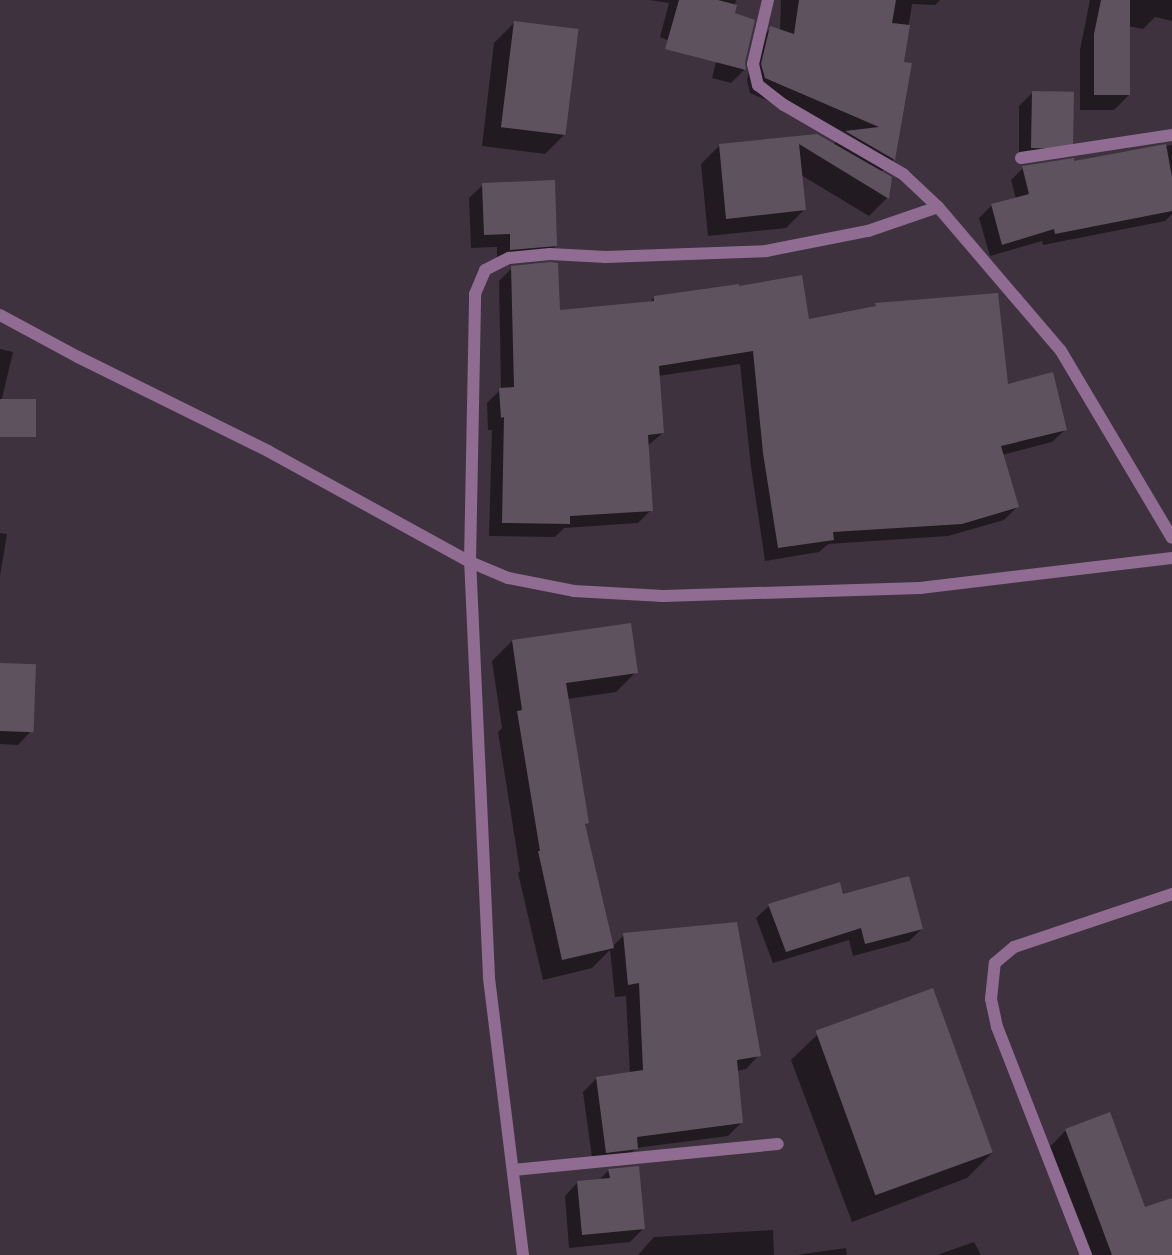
<!DOCTYPE html>
<style>
body{margin:0}
#map{position:relative;width:1172px;height:1255px;overflow:hidden;background:#3e323f;font-family:"Archivo Narrow",sans-serif}
div>[style]{position:absolute}
.shadow>*{inset:0;background:#0007}
.building>*{inset:0;background:#5f525f;transform-origin:0 0}
.minor>*{height:12px;margin:-6px;padding:0 6px;transform-origin:6px;border-radius:6px;background:#906c92}
span{translate:-50% -50%;white-space:nowrap;text-align:center;line-height:1.15;-webkit-text-stroke:4.5px #342834;paint-order:stroke}
</style>
<div id="map">
<div class="shadow">
<i style="clip-path:polygon(649px 0,736px 0,733px 14px,744px 70px,731px 83px,712px 78px,716px 62px,660px 37px,669px 3px)"></i>
<i style="clip-path:polygon(781px 0,940px 0,935px 5px,912px 4px,903px 63px,894px 159px,881px 172px,891px 178px,887px 198px,869px 216px,801px 175px,805px 209px,786px 228px,708px 236px,701px 164px,719px 146px,817px 135px,833px 145px,844px 133px,750px 93px,747px 80px,756px 43px,771px 28px,780px 31px)"></i>
<i style="clip-path:polygon(1090px 0,1172px 0,1172px 21px,1155px 17px,1143px 29px,1128px 26px,1129px 95px,1114px 110px,1080px 110px,1080px 50px)"></i>
<i style="clip-path:polygon(514px 23px,565px 134px,545px 154px,482px 146px,494px 43px)"></i>
<i style="clip-path:polygon(1032px 93px,1072px 141px,1059px 155px,1019px 161px,1019px 106px)"></i>
<i style="clip-path:polygon(1172px 145px,1172px 214px,1165px 221px,1043px 245px,1042px 241px,990px 256px,979px 218px,991px 206px,1016px 199px,1011px 180px,1023px 168px,1072px 163px)"></i>
<i style="clip-path:polygon(483px 185px,556px 246px,542px 259px,497px 262px,497px 247px,471px 248px,469px 198px)"></i>
<i style="clip-path:polygon(512px 268px,559px 312px,649px 303px,654px 298px,808px 321px,873px 308px,876px 305px,1007px 386px,1066px 429px,1052px 442px,1002px 455px,1017px 507px,1004px 520px,948px 536px,828px 544px,819px 552px,765px 561px,751px 467px,740px 364px,658px 376px,663px 433px,647px 446px,651px 510px,638px 523px,564px 528px,555px 537px,489px 536px,492px 430px,488px 430px,487px 403px,501px 389px,499px 281px)"></i>
<i style="clip-path:polygon(0 349px,13px 352px,0 407px)"></i>
<i style="clip-path:polygon(0 533px,7px 534px,0 576px)"></i>
<i style="clip-path:polygon(512px 641px,636px 672px,616px 692px,567px 699px,588px 822px,584px 826px,612px 947px,624px 935px,759px 1055px,746px 1069px,737px 1071px,742px 1122px,728px 1136px,636px 1148px,623px 1162px,593px 1165px,583px 1092px,597px 1078px,630px 1074px,626px 996px,615px 997px,610px 950px,592px 968px,543px 980px,518px 873px,520px 871px,498px 732px,502px 728px,492px 661px)"></i>
<i style="clip-path:polygon(0 664px,31px 731px,18px 745px,0 744px)"></i>
<i style="clip-path:polygon(839px 884px,842px 896px,922px 929px,909px 941px,853px 956px,849px 940px,773px 963px,756px 918px,769px 906px)"></i>
<i style="clip-path:polygon(817px 1035px,993px 1152px,967px 1178px,852px 1222px,791px 1060px)"></i>
<i style="clip-path:polygon(1066px 1130px,1144px 1209px,1172px 1199px,1172px 1255px,1087px 1255px,1048px 1149px)"></i>
<i style="clip-path:polygon(609px 1170px,643px 1229px,630px 1242px,569px 1248px,565px 1196px,578px 1182px,599px 1180px)"></i>
<i style="clip-path:polygon(773px 1230px,774px 1255px,638px 1255px,654px 1237px)"></i>
<i style="clip-path:polygon(974px 1242px,981px 1255px,937px 1255px)"></i>
<i style="clip-path:polygon(846px 1248px,847px 1255px,796px 1255px)"></i>
</div>
<div class="building">
<i style="clip-path:polygon(679px 0,718px 0,737px 5px,735px 13px,755px 20px,745px 62px,746px 70px,665px 49px)"></i>
<i style="clip-path:polygon(799px 0,896px 0,892px 23px,910px 25px,904px 62px,912px 63px,895px 160px,845px 131px,879px 127px,765px 78px,761px 64px,770px 26px,794px 34px)"></i>
<i style="clip-path:polygon(1101px 0,1130px 0,1130px 95px,1094px 95px,1094px 34px)"></i>
<i style="left:514px;top:21px;width:65px;height:107px;rotate:7deg"></i>
<i style="left:1032px;top:91px;width:42px;height:57px;rotate:1deg"></i>
<i style="clip-path:polygon(817px 134px,892px 177px,889px 199px,799px 144px,806px 210px,726px 219px,719px 144px)"></i>
<i style="clip-path:polygon(1166px 144px,1172px 177px,1172px 211px,1055px 234px,1054px 229px,1002px 245px,991px 204px,1029px 194px,1022px 166px,1074px 158px,1074px 161px)"></i>
<i style="clip-path:polygon(555px 180px,557px 246px,510px 250px,510px 234px,484px 235px,482px 183px)"></i>
<i style="clip-path:polygon(550px 262px,558px 263px,560px 310px,654px 301px,654px 296px,739px 284px,739px 286px,802px 275px,809px 319px,876px 306px,875px 303px,998px 293px,1008px 384px,1053px 372px,1067px 430px,1001px 446px,1019px 507px,962px 524px,833px 532px,834px 540px,778px 548px,763px 453px,753px 351px,659px 366px,664px 433px,648px 435px,653px 511px,570px 516px,570px 524px,502px 523px,504px 417px,501px 418px,499px 388px,514px 387px,511px 266px)"></i>
<i style="left:0;top:399px;width:36px;height:38px"></i>
<i style="clip-path:polygon(631px 623px,638px 673px,566px 683px,589px 823px,585px 824px,614px 948px,562px 960px,538px 851px,540px 851px,517px 711px,522px 710px,512px 640px)"></i>
<i style="left:0;top:663px;width:36px;height:68px;rotate:2deg"></i>
<i style="clip-path:polygon(909px 876px,923px 929px,865px 944px,861px 928px,786px 952px,768px 904px,840px 882px,843px 894px)"></i>
<i style="clip-path:polygon(737px 922px,761px 1056px,737px 1060px,743px 1123px,637px 1137px,638px 1149px,606px 1153px,596px 1077px,643px 1070px,639px 983px,628px 985px,623px 933px)"></i>
<i style="left:933px;top:988px;width:175px;height:125px;rotate:70deg"></i>
<i style="clip-path:polygon(1110px 1112px,1145px 1207px,1172px 1198px,1172px 1255px,1112px 1255px,1065px 1129px)"></i>
<i style="clip-path:polygon(639px 1166px,645px 1229px,582px 1235px,577px 1181px,610px 1178px,608px 1169px)"></i>
</div>
<div class="minor">
<i style="left:768px;top:0;width:66px;rotate:103.2deg"></i>
<i style="left:753px;top:64px;width:22px;rotate:77deg"></i>
<i style="left:758px;top:85px;width:33px;rotate:38deg"></i>
<i style="left:784px;top:105px;width:138px;rotate:30.1deg"></i>
<i style="left:903px;top:174px;width:48px;rotate:43.3deg"></i>
<i style="left:938px;top:207px;width:189px;rotate:49.5deg"></i>
<i style="left:1061px;top:351px;width:217px;rotate:59.3deg"></i>
<i style="left:1021px;top:158px;width:153px;rotate:-8.7deg"></i>
<i style="left:0;top:315px;width:89px;rotate:28.3deg"></i>
<i style="left:78px;top:357px;width:212px;rotate:26.3deg"></i>
<i style="left:268px;top:451px;width:230px;rotate:28.8deg"></i>
<i style="left:470px;top:562px;width:41px;rotate:22.8deg"></i>
<i style="left:508px;top:578px;width:67px;rotate:11.1deg"></i>
<i style="left:574px;top:591px;width:89px;rotate:3.2deg"></i>
<i style="left:663px;top:596px;width:257px;rotate:-1.8deg"></i>
<i style="left:920px;top:588px;width:254px;rotate:-6.8deg"></i>
<i style="left:513px;top:1170px;width:266px;rotate:-5.6deg"></i>
<i style="left:523px;top:1255px;width:280px;rotate:-97deg"></i>
<i style="left:489px;top:977px;width:415px;rotate:-92.6deg"></i>
<i style="left:470px;top:562px;width:268px;rotate:-88.9deg"></i>
<i style="left:475px;top:294px;width:26px;rotate:-67deg"></i>
<i style="left:485px;top:270px;width:27px;rotate:-27deg"></i>
<i style="left:509px;top:258px;width:41px;rotate:-5.6deg"></i>
<i style="left:550px;top:254px;width:56px;rotate:3.1deg"></i>
<i style="left:606px;top:257px;width:160px;rotate:-2.1deg"></i>
<i style="left:766px;top:251px;width:104px;rotate:-11.1deg"></i>
<i style="left:868px;top:231px;width:74px;rotate:-18.9deg"></i>
<i style="left:1086px;top:1255px;width:245px;rotate:-111.3deg"></i>
<i style="left:997px;top:1027px;width:29px;rotate:-102deg"></i>
<i style="left:991px;top:999px;width:36px;rotate:-84deg"></i>
<i style="left:995px;top:963px;width:25px;rotate:-40deg"></i>
<i style="left:1014px;top:947px;width:167px;rotate:-18.5deg"></i>
</div>
</div>
